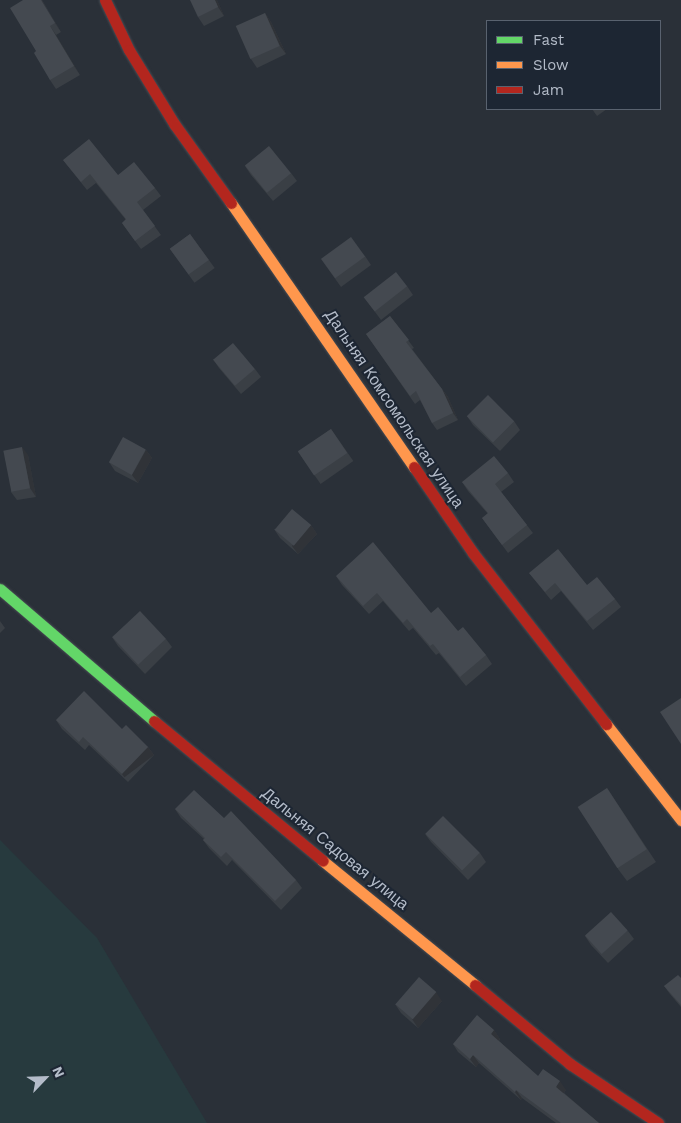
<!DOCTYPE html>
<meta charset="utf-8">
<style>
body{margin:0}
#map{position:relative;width:681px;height:1123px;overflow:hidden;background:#2a3038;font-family:"Work Sans",sans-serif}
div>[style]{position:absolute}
.green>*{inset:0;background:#273a3e}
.roads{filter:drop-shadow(0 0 1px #484c53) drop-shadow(0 0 1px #484c53)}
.fast>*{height:11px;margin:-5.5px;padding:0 5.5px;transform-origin:5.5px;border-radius:5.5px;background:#63d668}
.slow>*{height:11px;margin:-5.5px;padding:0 5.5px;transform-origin:5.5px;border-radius:5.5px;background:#ff974d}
.jam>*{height:11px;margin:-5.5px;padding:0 5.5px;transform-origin:5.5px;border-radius:5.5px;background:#b3261e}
.wall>*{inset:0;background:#3a3f45;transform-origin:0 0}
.shaded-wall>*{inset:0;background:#303338;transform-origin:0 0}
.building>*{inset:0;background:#444950;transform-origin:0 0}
span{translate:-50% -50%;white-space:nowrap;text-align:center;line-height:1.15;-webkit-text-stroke:4px #1d2633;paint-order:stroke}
.street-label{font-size:16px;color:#b4bcc9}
.legend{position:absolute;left:486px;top:20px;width:175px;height:90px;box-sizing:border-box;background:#1d2633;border:1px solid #59626f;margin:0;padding:6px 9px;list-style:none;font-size:15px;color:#b4bcc9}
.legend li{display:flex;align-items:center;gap:10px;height:25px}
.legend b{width:25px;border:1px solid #59626f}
.north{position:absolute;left:20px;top:1053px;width:50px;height:50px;-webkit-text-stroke:4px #1d2633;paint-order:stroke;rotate:66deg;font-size:14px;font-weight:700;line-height:20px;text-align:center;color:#b4bcc9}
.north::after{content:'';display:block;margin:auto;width:18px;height:22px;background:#b4bcc9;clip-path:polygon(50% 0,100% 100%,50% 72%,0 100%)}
</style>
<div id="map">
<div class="green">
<i style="clip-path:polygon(0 840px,97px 938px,207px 1123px,0 1123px)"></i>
</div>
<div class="roads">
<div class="fast">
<i style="left:0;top:589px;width:203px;rotate:40.6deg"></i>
</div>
<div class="slow">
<i style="left:231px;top:203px;width:321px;rotate:55.3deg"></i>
<i style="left:606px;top:724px;width:122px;rotate:52deg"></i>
<i style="left:323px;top:861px;width:196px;rotate:39.2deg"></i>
</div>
<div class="jam">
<i style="left:105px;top:0;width:55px;rotate:64.4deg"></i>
<i style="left:129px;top:50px;width:88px;rotate:58.5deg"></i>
<i style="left:175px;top:125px;width:96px;rotate:54.3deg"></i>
<i style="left:414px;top:467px;width:104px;rotate:55.5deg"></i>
<i style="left:473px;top:553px;width:217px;rotate:52.1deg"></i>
<i style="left:154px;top:721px;width:219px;rotate:39.6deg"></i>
<i style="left:475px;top:985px;width:124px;rotate:39.7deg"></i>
<i style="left:570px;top:1064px;width:106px;rotate:33.8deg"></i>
</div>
</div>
<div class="wall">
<i style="clip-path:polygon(23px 0,42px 0,61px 32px,56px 35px,80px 75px,56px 89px,50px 80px,36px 51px)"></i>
<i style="clip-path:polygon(217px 0,224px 16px,204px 26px,198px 17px)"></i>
<i style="clip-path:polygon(265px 13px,271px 22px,286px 54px,257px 68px,251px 59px)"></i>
<i style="clip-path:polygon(592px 109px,607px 109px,597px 116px)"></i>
<i style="clip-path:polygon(63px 160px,118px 175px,155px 188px,161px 196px,143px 210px,161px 235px,141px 249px,122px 223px,126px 220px,96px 183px,87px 190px)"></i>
<i style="clip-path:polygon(245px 166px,291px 173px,297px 181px,273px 201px,251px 175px)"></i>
<i style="left:190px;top:234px;width:42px;height:25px;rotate:54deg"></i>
<i style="clip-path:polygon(365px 256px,371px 265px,341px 287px,321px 259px)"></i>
<i style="clip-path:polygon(407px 286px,413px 295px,381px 320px,364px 297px)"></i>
<i style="clip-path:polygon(390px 316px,414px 348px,412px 349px,448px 397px,458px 420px,437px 430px,432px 423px,420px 400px,415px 404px,366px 334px)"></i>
<i style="clip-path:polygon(213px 359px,255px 369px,261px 377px,241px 394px,219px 368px)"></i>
<i style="clip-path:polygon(467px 416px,514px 421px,520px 430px,500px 451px,473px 425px)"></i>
<i style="left:331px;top:429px;width:39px;height:40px;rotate:55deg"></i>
<i style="clip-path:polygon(146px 450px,152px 458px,138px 483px,115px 471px,109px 462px)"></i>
<i style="clip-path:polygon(28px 455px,36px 497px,17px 500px,11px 492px)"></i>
<i style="clip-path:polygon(508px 473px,514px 482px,501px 492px,533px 533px,508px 553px,482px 518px,488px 514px,468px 491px,462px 482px)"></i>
<i style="clip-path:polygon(311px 525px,317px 534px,298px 554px,280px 538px,274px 529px)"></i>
<i style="clip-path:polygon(529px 573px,587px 585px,615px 599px,621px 607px,593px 630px,561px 591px,551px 600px)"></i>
<i style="clip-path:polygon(336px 576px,431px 613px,458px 631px,486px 655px,492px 664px,466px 686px,439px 653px,436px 655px,413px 628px,409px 631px,383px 601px,369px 614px,342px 585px)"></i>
<i style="clip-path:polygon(0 621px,5px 628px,0 633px)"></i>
<i style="clip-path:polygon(112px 637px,166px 639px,172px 647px,145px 674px,118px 646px)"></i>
<i style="clip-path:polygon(56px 720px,122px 729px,148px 747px,154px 755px,128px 782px,89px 745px,85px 750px,62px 729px)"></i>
<i style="clip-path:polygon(607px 788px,656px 862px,627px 881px,618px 869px)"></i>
<i style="clip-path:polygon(175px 809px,224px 818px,296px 880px,302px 888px,281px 910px,232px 860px,227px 866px,209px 848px,203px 840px,204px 839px,181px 818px)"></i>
<i style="clip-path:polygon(425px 834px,480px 853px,486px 862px,468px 880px,431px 842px)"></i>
<i style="clip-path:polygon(628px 931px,634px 939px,608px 963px,591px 945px,585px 936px)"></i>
<i style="clip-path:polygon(681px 978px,681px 1007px,670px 994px,664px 986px)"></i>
<i style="clip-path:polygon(442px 1001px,418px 1028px,401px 1013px,395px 1004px)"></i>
<i style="clip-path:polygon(494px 1030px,500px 1039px,499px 1041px,538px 1076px,566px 1090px,564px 1093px,599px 1123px,556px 1123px,522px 1098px,521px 1100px,479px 1063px,476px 1067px,458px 1052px,453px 1044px)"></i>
</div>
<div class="shaded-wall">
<i style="clip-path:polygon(41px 0,42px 1px,61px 32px,55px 23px)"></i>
<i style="clip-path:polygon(215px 0,217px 0,224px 16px,218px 7px)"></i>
<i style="clip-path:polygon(265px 13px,271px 22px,286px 54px,280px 46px)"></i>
<i style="clip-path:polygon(50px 26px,56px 35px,80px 75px,74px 66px)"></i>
<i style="clip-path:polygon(442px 389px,448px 397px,458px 420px,453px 413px)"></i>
<i style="clip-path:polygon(22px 447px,28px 455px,36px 497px,30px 488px)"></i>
<i style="clip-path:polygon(146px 450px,152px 458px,138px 483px,132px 475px)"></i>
<i style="clip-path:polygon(311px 525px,317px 534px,298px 554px,292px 546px)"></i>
<i style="left:148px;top:747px;width:10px;height:37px;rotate:53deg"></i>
<i style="clip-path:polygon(436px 992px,442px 1001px,418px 1028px,412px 1019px)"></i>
<i style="clip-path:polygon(494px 1030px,500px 1039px,497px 1042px,491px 1034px)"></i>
<i style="clip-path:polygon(473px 1055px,479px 1063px,476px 1067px,470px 1059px)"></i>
<i style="clip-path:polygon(560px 1081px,566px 1090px,562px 1095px,556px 1087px)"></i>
<i style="clip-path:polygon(516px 1090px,522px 1098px,521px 1100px,515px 1092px)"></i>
</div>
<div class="building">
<i style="clip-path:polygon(23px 0,41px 0,55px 23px,50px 26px,74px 66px,50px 80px,34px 53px,36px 51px,10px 8px)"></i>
<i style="clip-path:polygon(190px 0,215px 0,218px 7px,198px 17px)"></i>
<i style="left:265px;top:13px;width:36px;height:32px;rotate:66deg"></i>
<i style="clip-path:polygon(89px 139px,118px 175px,134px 162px,155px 188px,137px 202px,155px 226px,135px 241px,122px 223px,126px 219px,90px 174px,81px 182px,63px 160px)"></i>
<i style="left:269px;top:146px;width:35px;height:31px;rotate:51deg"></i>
<i style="left:190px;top:234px;width:32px;height:25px;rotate:54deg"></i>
<i style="left:351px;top:237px;width:24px;height:37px;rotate:54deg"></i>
<i style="left:396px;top:272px;width:18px;height:41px;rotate:52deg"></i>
<i style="clip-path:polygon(390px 316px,409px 340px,406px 342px,442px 389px,453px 413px,432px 423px,416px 391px,410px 396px,366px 334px)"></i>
<i style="left:233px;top:343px;width:34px;height:26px;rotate:50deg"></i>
<i style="left:488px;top:395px;width:37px;height:30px;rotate:45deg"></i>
<i style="left:331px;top:429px;width:29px;height:40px;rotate:56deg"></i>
<i style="left:123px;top:437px;width:26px;height:29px;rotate:29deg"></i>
<i style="left:22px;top:447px;width:42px;height:19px;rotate:79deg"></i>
<i style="clip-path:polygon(494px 456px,508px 473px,495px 484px,527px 525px,502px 545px,482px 518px,488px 513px,462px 482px)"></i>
<i style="left:292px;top:509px;width:25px;height:27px;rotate:40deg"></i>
<i style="clip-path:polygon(373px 542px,431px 613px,438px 607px,458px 631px,463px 627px,486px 655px,460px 677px,433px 644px,430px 646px,407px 619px,403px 623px,377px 593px,363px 606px,336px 576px)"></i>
<i style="clip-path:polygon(558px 549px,587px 585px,597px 577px,615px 599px,587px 621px,555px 583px,545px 592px,529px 573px)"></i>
<i style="left:140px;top:611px;width:38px;height:38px;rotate:47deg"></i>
<i style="clip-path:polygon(84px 691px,122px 729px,126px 725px,148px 747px,122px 774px,83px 737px,79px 742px,56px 720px)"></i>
<i style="clip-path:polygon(681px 698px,681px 744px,660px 712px)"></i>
<i style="left:607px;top:788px;width:73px;height:35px;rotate:57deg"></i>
<i style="clip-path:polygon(194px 790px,224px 818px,231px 811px,296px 880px,275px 901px,226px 852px,221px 857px,203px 840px,205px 838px,175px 809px)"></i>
<i style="left:443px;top:816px;width:52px;height:25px;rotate:45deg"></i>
<i style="left:611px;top:912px;width:25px;height:35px;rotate:48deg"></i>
<i style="clip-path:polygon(678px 975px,681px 978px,681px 1005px,664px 986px)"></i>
<i style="left:419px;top:977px;width:23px;height:36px;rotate:41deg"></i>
<i style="clip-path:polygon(477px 1015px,494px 1030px,491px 1034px,538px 1076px,543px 1069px,560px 1081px,556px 1087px,599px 1123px,561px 1123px,516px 1090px,515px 1092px,473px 1055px,470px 1059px,453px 1044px)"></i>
</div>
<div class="street-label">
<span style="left:394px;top:409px;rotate:56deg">Дальняя Комсомольская улица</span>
<span style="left:335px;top:849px;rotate:39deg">Дальняя Садовая улица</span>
</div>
<ul class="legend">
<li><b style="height:6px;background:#63d668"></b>Fast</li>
<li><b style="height:6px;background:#ff974d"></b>Slow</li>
<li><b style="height:6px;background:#b3261e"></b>Jam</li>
</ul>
<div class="north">N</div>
</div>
